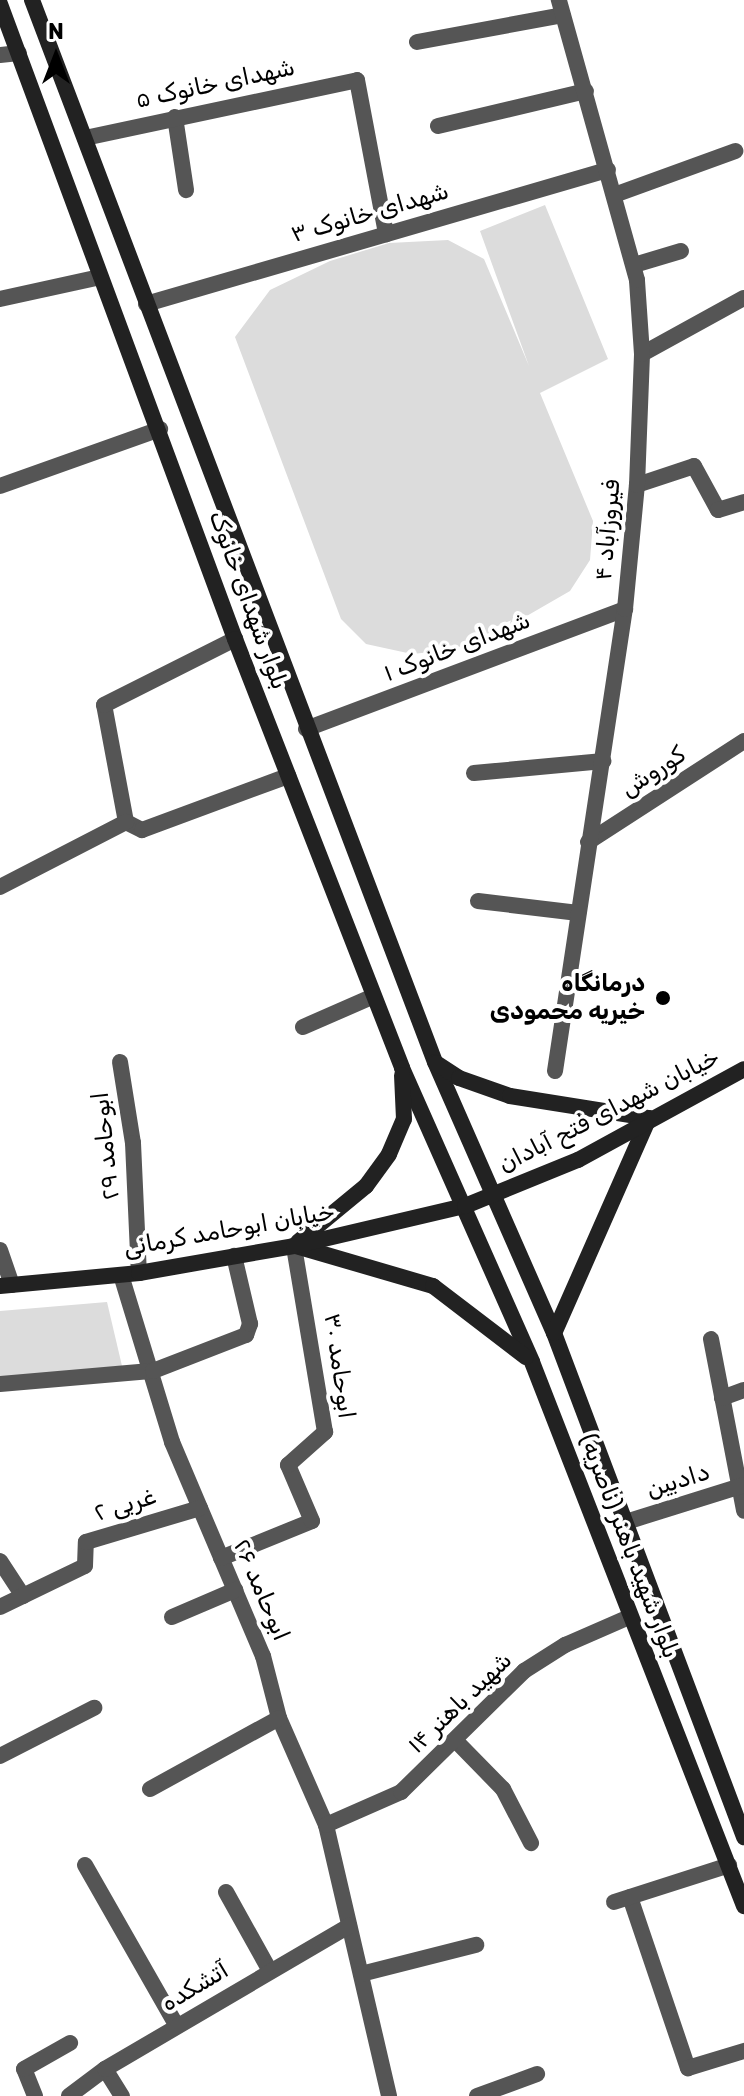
<!DOCTYPE html>
<meta charset="utf-8">
<style>
body{margin:0}
#map{position:relative;width:744px;height:2096px;overflow:hidden;background:#fff;font-family:Rubik,"Noto Naskh Arabic",sans-serif}
div>[style]{position:absolute}
.green>*{inset:0;background:#dcdcdc}
.minor>*{height:16px;margin:-8px;padding:0 8px;transform-origin:8px;border-radius:8px;background:#555}
.tertiary>*{height:16px;margin:-8px;padding:0 8px;transform-origin:8px;border-radius:8px;background:#555}
.secondary>*{height:16px;margin:-8px;padding:0 8px;transform-origin:8px;border-radius:8px;background:#222}
.dots>*{width:22px;height:22px;translate:-50% -50%;box-sizing:border-box;border:4px solid #fff;border-radius:50%}
span{translate:-50% -50%;white-space:nowrap;text-align:center;line-height:1.15;-webkit-text-stroke:8px #fff;paint-order:stroke}
.street-label{font-size:24px;color:#000}
.poi-label{font-size:24px;color:#000;font-weight:700}
.right{translate:-100% -50%;text-align:right}
.north{position:absolute;left:16px;top:16px;width:80px;height:80px;-webkit-text-stroke:6px #fff;paint-order:stroke;rotate:0deg;font-size:22px;font-weight:700;line-height:32px;text-align:center;color:#000}
.north::after{content:'';display:block;margin:auto;width:28px;height:36px;background:#000;clip-path:polygon(50% 0,100% 100%,50% 72%,0 100%)}
</style>
<div id="map">
<div class="green">
<i style="clip-path:polygon(545px 205px,608px 359px,540px 393px,593px 521px,590px 560px,570px 591px,471px 648px,412px 654px,366px 644px,341px 619px,235px 337px,270px 290px,330px 261px,389px 243px,448px 240px,484px 259px,529px 366px,480px 231px)"></i>
<i style="clip-path:polygon(107px 1302px,122px 1366px,0 1378px,0 1311px)"></i>
</div>
<div class="minor">
<i style="left:417px;top:42px;width:148px;rotate:-10.5deg"></i>
<i style="left:0;top:55px;width:19px;rotate:-6deg"></i>
<i style="left:175px;top:117px;width:74px;rotate:81.4deg"></i>
<i style="left:438px;top:126px;width:152px;rotate:-13.3deg"></i>
<i style="left:85px;top:138px;width:278px;rotate:-12deg"></i>
<i style="left:357px;top:80px;width:157px;rotate:79.3deg"></i>
<i style="left:617px;top:194px;width:126px;rotate:-20deg"></i>
<i style="left:634px;top:265px;width:49px;rotate:-16.6deg"></i>
<i style="left:0;top:299px;width:102px;rotate:-12.4deg"></i>
<i style="left:146px;top:304px;width:481px;rotate:-16.2deg"></i>
<i style="left:642px;top:354px;width:116px;rotate:-28.8deg"></i>
<i style="left:637px;top:485px;width:60px;rotate:-18.4deg"></i>
<i style="left:694px;top:466px;width:50px;rotate:61.4deg"></i>
<i style="left:718px;top:510px;width:27px;rotate:-17deg"></i>
<i style="left:0;top:486px;width:170px;rotate:-19.6deg"></i>
<i style="left:306px;top:729px;width:341px;rotate:-20.6deg"></i>
<i style="left:474px;top:773px;width:130px;rotate:-5.3deg"></i>
<i style="left:126px;top:822px;width:119px;rotate:-100.6deg"></i>
<i style="left:104px;top:705px;width:147px;rotate:-26.7deg"></i>
<i style="left:126px;top:822px;width:18px;rotate:27deg"></i>
<i style="left:142px;top:830px;width:156px;rotate:-20.3deg"></i>
<i style="left:588px;top:842px;width:186px;rotate:-32.9deg"></i>
<i style="left:0;top:887px;width:142px;rotate:-27.3deg"></i>
<i style="left:478px;top:901px;width:101px;rotate:6.8deg"></i>
<i style="left:303px;top:1027px;width:77px;rotate:-23.6deg"></i>
<i style="left:120px;top:1062px;width:82px;rotate:80.9deg"></i>
<i style="left:133px;top:1143px;width:130px;rotate:87.4deg"></i>
<i style="left:555px;top:1071px;width:467px;rotate:-81.4deg"></i>
<i style="left:625px;top:609px;width:125px;rotate:-84.5deg"></i>
<i style="left:637px;top:485px;width:131px;rotate:-87.8deg"></i>
<i style="left:642px;top:354px;width:74px;rotate:-93.9deg"></i>
<i style="left:637px;top:280px;width:291px;rotate:-105.6deg"></i>
<i style="left:0;top:1250px;width:37px;rotate:71deg"></i>
<i style="left:121px;top:1275px;width:175px;rotate:73deg"></i>
<i style="left:172px;top:1442px;width:233px;rotate:67deg"></i>
<i style="left:263px;top:1656px;width:64px;rotate:75.5deg"></i>
<i style="left:279px;top:1718px;width:117px;rotate:66.3deg"></i>
<i style="left:326px;top:1825px;width:278px;rotate:76.9deg"></i>
<i style="left:711px;top:1339px;width:175px;rotate:79.1deg"></i>
<i style="left:0;top:1384px;width:154px;rotate:-4.9deg"></i>
<i style="left:153px;top:1371px;width:100px;rotate:-21.2deg"></i>
<i style="left:246px;top:1335px;width:12px;rotate:-70deg"></i>
<i style="left:250px;top:1324px;width:70px;rotate:-103.2deg"></i>
<i style="left:722px;top:1398px;width:23px;rotate:-20deg"></i>
<i style="left:221px;top:1558px;width:98px;rotate:-22.1deg"></i>
<i style="left:312px;top:1521px;width:61px;rotate:-113.2deg"></i>
<i style="left:288px;top:1465px;width:50px;rotate:-41.7deg"></i>
<i style="left:325px;top:1432px;width:189px;rotate:-99.5deg"></i>
<i style="left:0;top:1561px;width:42px;rotate:56.7deg"></i>
<i style="left:0;top:1607px;width:94px;rotate:-25.8deg"></i>
<i style="left:85px;top:1566px;width:24px;rotate:-88deg"></i>
<i style="left:86px;top:1542px;width:119px;rotate:-16.6deg"></i>
<i style="left:172px;top:1617px;width:69px;rotate:-23.2deg"></i>
<i style="left:455px;top:1740px;width:69px;rotate:45.6deg"></i>
<i style="left:503px;top:1789px;width:61px;rotate:62.6deg"></i>
<i style="left:0;top:1756px;width:106px;rotate:-27.1deg"></i>
<i style="left:150px;top:1789px;width:147px;rotate:-28.8deg"></i>
<i style="left:326px;top:1825px;width:82px;rotate:-23.7deg"></i>
<i style="left:401px;top:1792px;width:173px;rotate:-44.5deg"></i>
<i style="left:524px;top:1671px;width:49px;rotate:-32.4deg"></i>
<i style="left:565px;top:1645px;width:70px;rotate:-23.6deg"></i>
<i style="left:85px;top:1865px;width:185px;rotate:60.3deg"></i>
<i style="left:226px;top:1892px;width:90px;rotate:60.9deg"></i>
<i style="left:630px;top:1897px;width:181px;rotate:71.3deg"></i>
<i style="left:688px;top:2068px;width:59px;rotate:-16.9deg"></i>
<i style="left:614px;top:1902px;width:121px;rotate:-17.8deg"></i>
<i style="left:361px;top:1974px;width:119px;rotate:-14.2deg"></i>
<i style="left:105px;top:2069px;width:32px;rotate:58deg"></i>
<i style="left:35px;top:2096px;width:29px;rotate:-112deg"></i>
<i style="left:24px;top:2069px;width:53px;rotate:-29.5deg"></i>
<i style="left:69px;top:2096px;width:45px;rotate:-36.9deg"></i>
<i style="left:105px;top:2069px;width:283px;rotate:-30.4deg"></i>
<i style="left:477px;top:2096px;width:64px;rotate:-20.1deg"></i>
</div>
<div class="tertiary">
<i style="left:626px;top:1522px;width:124px;rotate:-17.4deg"></i>
</div>
<div class="secondary">
<i style="left:32px;top:0;width:1136px;rotate:69.22deg"></i>
<i style="left:435px;top:1062px;width:296px;rotate:66.3deg"></i>
<i style="left:554px;top:1333px;width:539px;rotate:69.34deg"></i>
<i style="left:0;top:4px;width:677px;rotate:69.69deg"></i>
<i style="left:235px;top:639px;width:460px;rotate:68.7deg"></i>
<i style="left:402px;top:1068px;width:321px;rotate:66.1deg"></i>
<i style="left:532px;top:1362px;width:584px;rotate:68.71deg"></i>
<i style="left:436px;top:1063px;width:27px;rotate:33deg"></i>
<i style="left:459px;top:1078px;width:54px;rotate:19.4deg"></i>
<i style="left:510px;top:1096px;width:141px;rotate:9deg"></i>
<i style="left:649px;top:1118px;width:235px;rotate:113.8deg"></i>
<i style="left:298px;top:1242px;width:88px;rotate:-39.5deg"></i>
<i style="left:366px;top:1186px;width:39px;rotate:-54deg"></i>
<i style="left:389px;top:1154px;width:38px;rotate:-67deg"></i>
<i style="left:404px;top:1119px;width:44px;rotate:-92.6deg"></i>
<i style="left:296px;top:1246px;width:143px;rotate:16.3deg"></i>
<i style="left:433px;top:1286px;width:117px;rotate:37.4deg"></i>
<i style="left:0;top:1286px;width:140px;rotate:-5.3deg"></i>
<i style="left:139px;top:1273px;width:157px;rotate:-9.9deg"></i>
<i style="left:294px;top:1246px;width:176px;rotate:-13.2deg"></i>
<i style="left:465px;top:1206px;width:122px;rotate:-22.2deg"></i>
<i style="left:578px;top:1160px;width:189px;rotate:-28.7deg"></i>
</div>
<div class="dots">
<i style="left:663px;top:998px;background:#000"></i>
</div>
<div class="street-label">
<span style="left:215px;top:84px;rotate:-12deg">شهدای خانوک ۵</span>
<span style="left:370px;top:213px;rotate:-16deg">شهدای خانوک ۳</span>
<span style="left:608px;top:530px;rotate:-85deg">فیروزآباد ۴</span>
<span style="left:248px;top:600px;rotate:70deg">بلوار شهدای خانوک</span>
<span style="left:457px;top:647px;rotate:-21deg">شهدای خانوک ۱</span>
<span style="left:653px;top:772px;rotate:-33deg">کوروش</span>
<span style="left:609px;top:1111px;rotate:-27deg">خیابان شهدای فتح آبادان</span>
<span style="left:106px;top:1146px;rotate:-96deg">ابوحامد ۲۹</span>
<span style="left:229px;top:1230px;rotate:-10deg">خیابان ابوحامد کرمانی</span>
<span style="left:339px;top:1366px;rotate:82deg">ابوحامد ۳۰</span>
<span style="left:678px;top:1481px;rotate:-17deg">دادبین</span>
<span style="left:125px;top:1505px;rotate:-17deg">۲ غربی</span>
<span style="left:629px;top:1546px;rotate:69deg">بلوار شهید باهنر (ناصریه)</span>
<span style="left:261px;top:1590px;rotate:67deg">ابوحامد ۲۶</span>
<span style="left:460px;top:1703px;rotate:-44deg">شهید باهنر ۱۴</span>
<span style="left:195px;top:1987px;rotate:-31deg">آتشکده</span>
</div>
<div class="poi-label">
<span class="right" style="left:645px;top:998px">درمانگاه<br>خیریه محمودی</span>
</div>
<div class="north">N</div>
</div>
